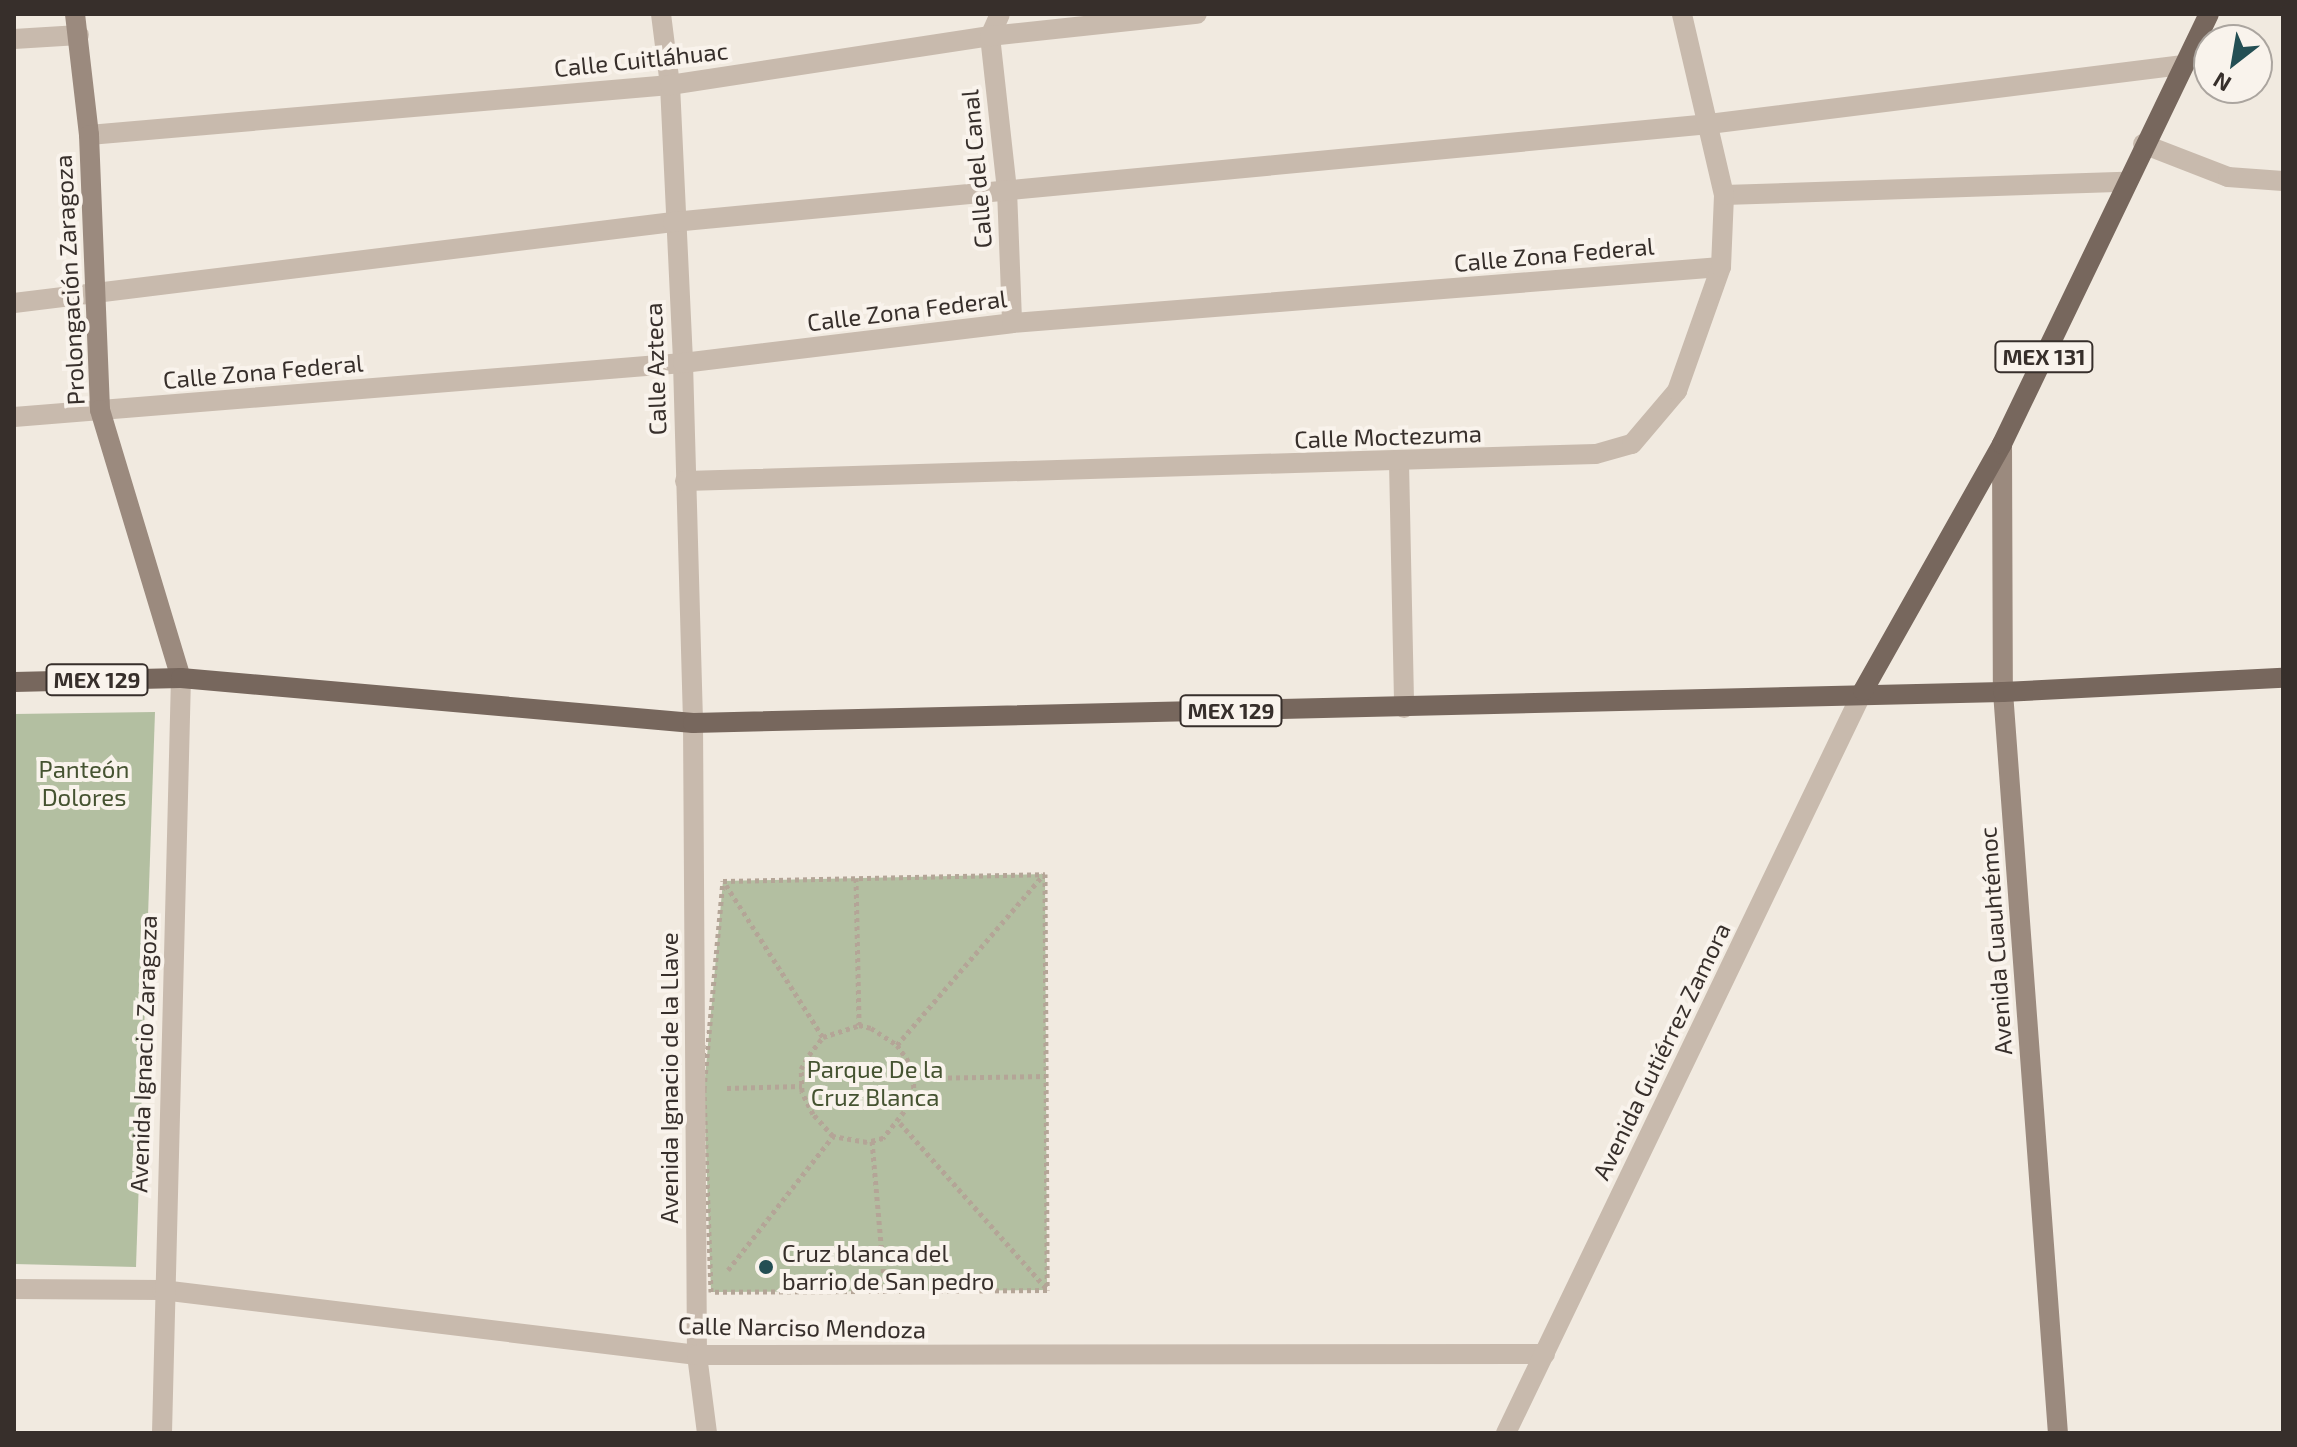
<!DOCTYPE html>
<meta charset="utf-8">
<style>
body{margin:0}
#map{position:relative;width:2297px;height:1447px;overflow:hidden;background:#f1eae0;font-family:"Exo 2",sans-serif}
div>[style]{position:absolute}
.green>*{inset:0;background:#b3bfa1}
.path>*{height:5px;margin-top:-2.5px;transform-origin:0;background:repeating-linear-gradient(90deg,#b4a597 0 4px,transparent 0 8px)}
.street>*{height:20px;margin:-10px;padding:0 10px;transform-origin:10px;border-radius:10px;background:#c8baad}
.secondary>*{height:20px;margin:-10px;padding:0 10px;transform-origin:10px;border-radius:10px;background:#9b8a7e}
.primary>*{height:20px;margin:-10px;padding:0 10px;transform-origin:10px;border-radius:10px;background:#77675d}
.dots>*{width:22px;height:22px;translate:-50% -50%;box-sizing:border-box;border:4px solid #f9f3ec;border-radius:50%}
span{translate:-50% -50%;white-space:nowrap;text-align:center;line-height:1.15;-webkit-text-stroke:8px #f9f3ec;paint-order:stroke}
.shield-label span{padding:2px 6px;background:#f9f3ec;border:2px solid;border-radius:6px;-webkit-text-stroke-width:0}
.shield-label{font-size:22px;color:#372f2b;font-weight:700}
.street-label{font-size:24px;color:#372f2b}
.park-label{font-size:24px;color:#455331}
.poi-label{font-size:24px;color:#372f2b}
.left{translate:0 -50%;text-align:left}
.frame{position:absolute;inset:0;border:16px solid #372f2b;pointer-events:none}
.north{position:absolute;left:2193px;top:24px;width:80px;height:80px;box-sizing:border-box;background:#f9f3ec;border:2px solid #aba59f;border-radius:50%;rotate:211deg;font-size:22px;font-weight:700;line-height:32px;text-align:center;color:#372f2b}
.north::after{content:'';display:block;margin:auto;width:28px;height:36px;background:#244f54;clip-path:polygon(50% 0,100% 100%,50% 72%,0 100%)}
</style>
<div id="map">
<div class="green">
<i style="clip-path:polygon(155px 712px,136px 1267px,14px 1264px,14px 714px)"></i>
<i style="clip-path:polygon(1045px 874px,1047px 1290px,711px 1292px,704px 1089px,723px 881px)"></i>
</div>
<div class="path">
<i style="left:1045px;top:874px;width:416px;rotate:89.7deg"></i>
<i style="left:1047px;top:1290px;width:336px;rotate:179.7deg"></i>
<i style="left:711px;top:1292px;width:203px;rotate:-92deg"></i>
<i style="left:704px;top:1089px;width:209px;rotate:-84.8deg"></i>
<i style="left:723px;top:881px;width:322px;rotate:-1.2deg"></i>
<i style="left:856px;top:878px;width:147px;rotate:88.8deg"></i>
<i style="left:726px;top:885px;width:180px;rotate:57.5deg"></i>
<i style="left:897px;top:1045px;width:225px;rotate:-49.3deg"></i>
<i style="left:916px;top:1078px;width:130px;rotate:-0.9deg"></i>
<i style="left:727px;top:1088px;width:75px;rotate:-1.5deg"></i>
<i style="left:900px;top:1123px;width:222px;rotate:48.5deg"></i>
<i style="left:872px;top:1141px;width:151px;rotate:85deg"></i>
<i style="left:728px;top:1270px;width:170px;rotate:-51.9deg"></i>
<i style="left:833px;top:1136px;width:30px;rotate:-132deg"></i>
<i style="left:813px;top:1114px;width:25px;rotate:-117deg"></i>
<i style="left:802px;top:1092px;width:23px;rotate:-92deg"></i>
<i style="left:801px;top:1069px;width:16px;rotate:-60deg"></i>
<i style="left:809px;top:1055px;width:23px;rotate:-52deg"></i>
<i style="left:823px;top:1037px;width:38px;rotate:-18deg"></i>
<i style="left:859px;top:1025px;width:12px;rotate:14deg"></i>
<i style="left:871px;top:1028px;width:31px;rotate:33deg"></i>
<i style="left:897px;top:1045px;width:28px;rotate:55deg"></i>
<i style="left:913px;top:1068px;width:31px;rotate:88deg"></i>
<i style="left:914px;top:1099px;width:50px;rotate:128.5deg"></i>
<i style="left:883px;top:1138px;width:16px;rotate:166deg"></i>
<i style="left:867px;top:1142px;width:35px;rotate:-170deg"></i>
</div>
<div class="street">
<i style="left:661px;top:14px;width:72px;rotate:82.8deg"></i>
<i style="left:670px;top:85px;width:278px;rotate:87.3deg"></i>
<i style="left:683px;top:363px;width:360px;rotate:88.4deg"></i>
<i style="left:693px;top:723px;width:632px;rotate:89.64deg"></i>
<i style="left:697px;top:1355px;width:79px;rotate:82.7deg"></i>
<i style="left:1000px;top:14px;width:24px;rotate:114deg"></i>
<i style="left:990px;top:36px;width:155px;rotate:83.7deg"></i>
<i style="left:1007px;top:190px;width:133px;rotate:87.8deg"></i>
<i style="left:14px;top:39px;width:65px;rotate:-3.5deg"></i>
<i style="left:89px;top:135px;width:583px;rotate:-4.92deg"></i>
<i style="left:670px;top:85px;width:324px;rotate:-8.7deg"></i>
<i style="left:990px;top:36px;width:208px;rotate:-6.1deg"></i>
<i style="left:2143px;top:144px;width:91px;rotate:21.2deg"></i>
<i style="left:2228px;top:177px;width:55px;rotate:4.2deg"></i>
<i style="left:1724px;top:195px;width:401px;rotate:-1.9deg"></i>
<i style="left:14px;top:303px;width:664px;rotate:-7.01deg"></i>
<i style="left:673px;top:222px;width:1041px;rotate:-5.4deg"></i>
<i style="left:1709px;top:124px;width:476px;rotate:-7.1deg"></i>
<i style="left:14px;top:417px;width:671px;rotate:-4.61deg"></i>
<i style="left:683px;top:363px;width:331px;rotate:-6.9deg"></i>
<i style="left:1012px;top:323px;width:711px;rotate:-4.52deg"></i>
<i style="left:1399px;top:462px;width:246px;rotate:88.8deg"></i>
<i style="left:685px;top:481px;width:911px;rotate:-1.7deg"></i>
<i style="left:1596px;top:454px;width:37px;rotate:-16deg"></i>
<i style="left:1632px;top:444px;width:70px;rotate:-49.7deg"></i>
<i style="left:1677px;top:391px;width:132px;rotate:-70.5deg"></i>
<i style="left:1721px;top:267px;width:72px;rotate:-87.6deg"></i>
<i style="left:1724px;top:195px;width:186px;rotate:-103.1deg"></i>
<i style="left:14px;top:1289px;width:148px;rotate:0.4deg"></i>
<i style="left:162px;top:1290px;width:539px;rotate:6.93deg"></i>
<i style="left:697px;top:1355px;width:848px;rotate:-0.07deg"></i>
<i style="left:162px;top:1433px;width:755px;rotate:-88.56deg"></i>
<i style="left:1506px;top:1433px;width:823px;rotate:-64.31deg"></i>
</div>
<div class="secondary">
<i style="left:75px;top:14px;width:122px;rotate:83.4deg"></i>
<i style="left:89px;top:135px;width:275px;rotate:87.7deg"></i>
<i style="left:100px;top:410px;width:280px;rotate:73.2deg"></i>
<i style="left:2002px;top:444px;width:248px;rotate:89.8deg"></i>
<i style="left:2003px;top:692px;width:743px;rotate:85.76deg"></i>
</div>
<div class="primary">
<i style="left:14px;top:682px;width:167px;rotate:-1.4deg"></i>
<i style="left:181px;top:678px;width:514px;rotate:5.02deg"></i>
<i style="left:693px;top:723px;width:1310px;rotate:-1.36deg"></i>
<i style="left:2003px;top:692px;width:280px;rotate:-2.9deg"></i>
<i style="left:1863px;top:691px;width:283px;rotate:-60.6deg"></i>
<i style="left:2002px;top:444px;width:477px;rotate:-64.3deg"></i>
</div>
<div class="dots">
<i style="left:766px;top:1267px;background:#244f54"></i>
</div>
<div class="shield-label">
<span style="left:2044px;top:357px">MEX 131</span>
<span style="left:97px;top:680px">MEX 129</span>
<span style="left:1231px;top:711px">MEX 129</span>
</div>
<div class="street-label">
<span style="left:641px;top:59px;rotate:-6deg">Calle Cuitláhuac</span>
<span style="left:976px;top:169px;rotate:-95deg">Calle del Canal</span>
<span style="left:1554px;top:254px;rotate:-5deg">Calle Zona Federal</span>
<span style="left:69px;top:280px;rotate:-93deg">Prolongación Zaragoza</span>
<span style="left:907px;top:310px;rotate:-7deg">Calle Zona Federal</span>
<span style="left:655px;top:369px;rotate:-92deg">Calle Azteca</span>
<span style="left:263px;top:371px;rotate:-5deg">Calle Zona Federal</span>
<span style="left:1388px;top:436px;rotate:-2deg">Calle Moctezuma</span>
<span style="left:1995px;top:941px;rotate:-94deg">Avenida Cuauhtémoc</span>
<span style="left:1661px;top:1051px;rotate:-64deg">Avenida Gutiérrez Zamora</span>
<span style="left:143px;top:1054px;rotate:-88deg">Avenida Ignacio Zaragoza</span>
<span style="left:669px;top:1078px;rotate:-90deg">Avenida Ignacio de la Llave</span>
<span style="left:802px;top:1327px;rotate:1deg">Calle Narciso Mendoza</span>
</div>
<div class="park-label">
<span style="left:84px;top:783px">Panteón<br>Dolores</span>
<span style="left:875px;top:1083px">Parque De la<br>Cruz Blanca</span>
</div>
<div class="poi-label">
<span class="left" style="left:782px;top:1267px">Cruz blanca del<br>barrio de San pedro</span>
</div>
<div class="frame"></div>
<div class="north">N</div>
</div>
